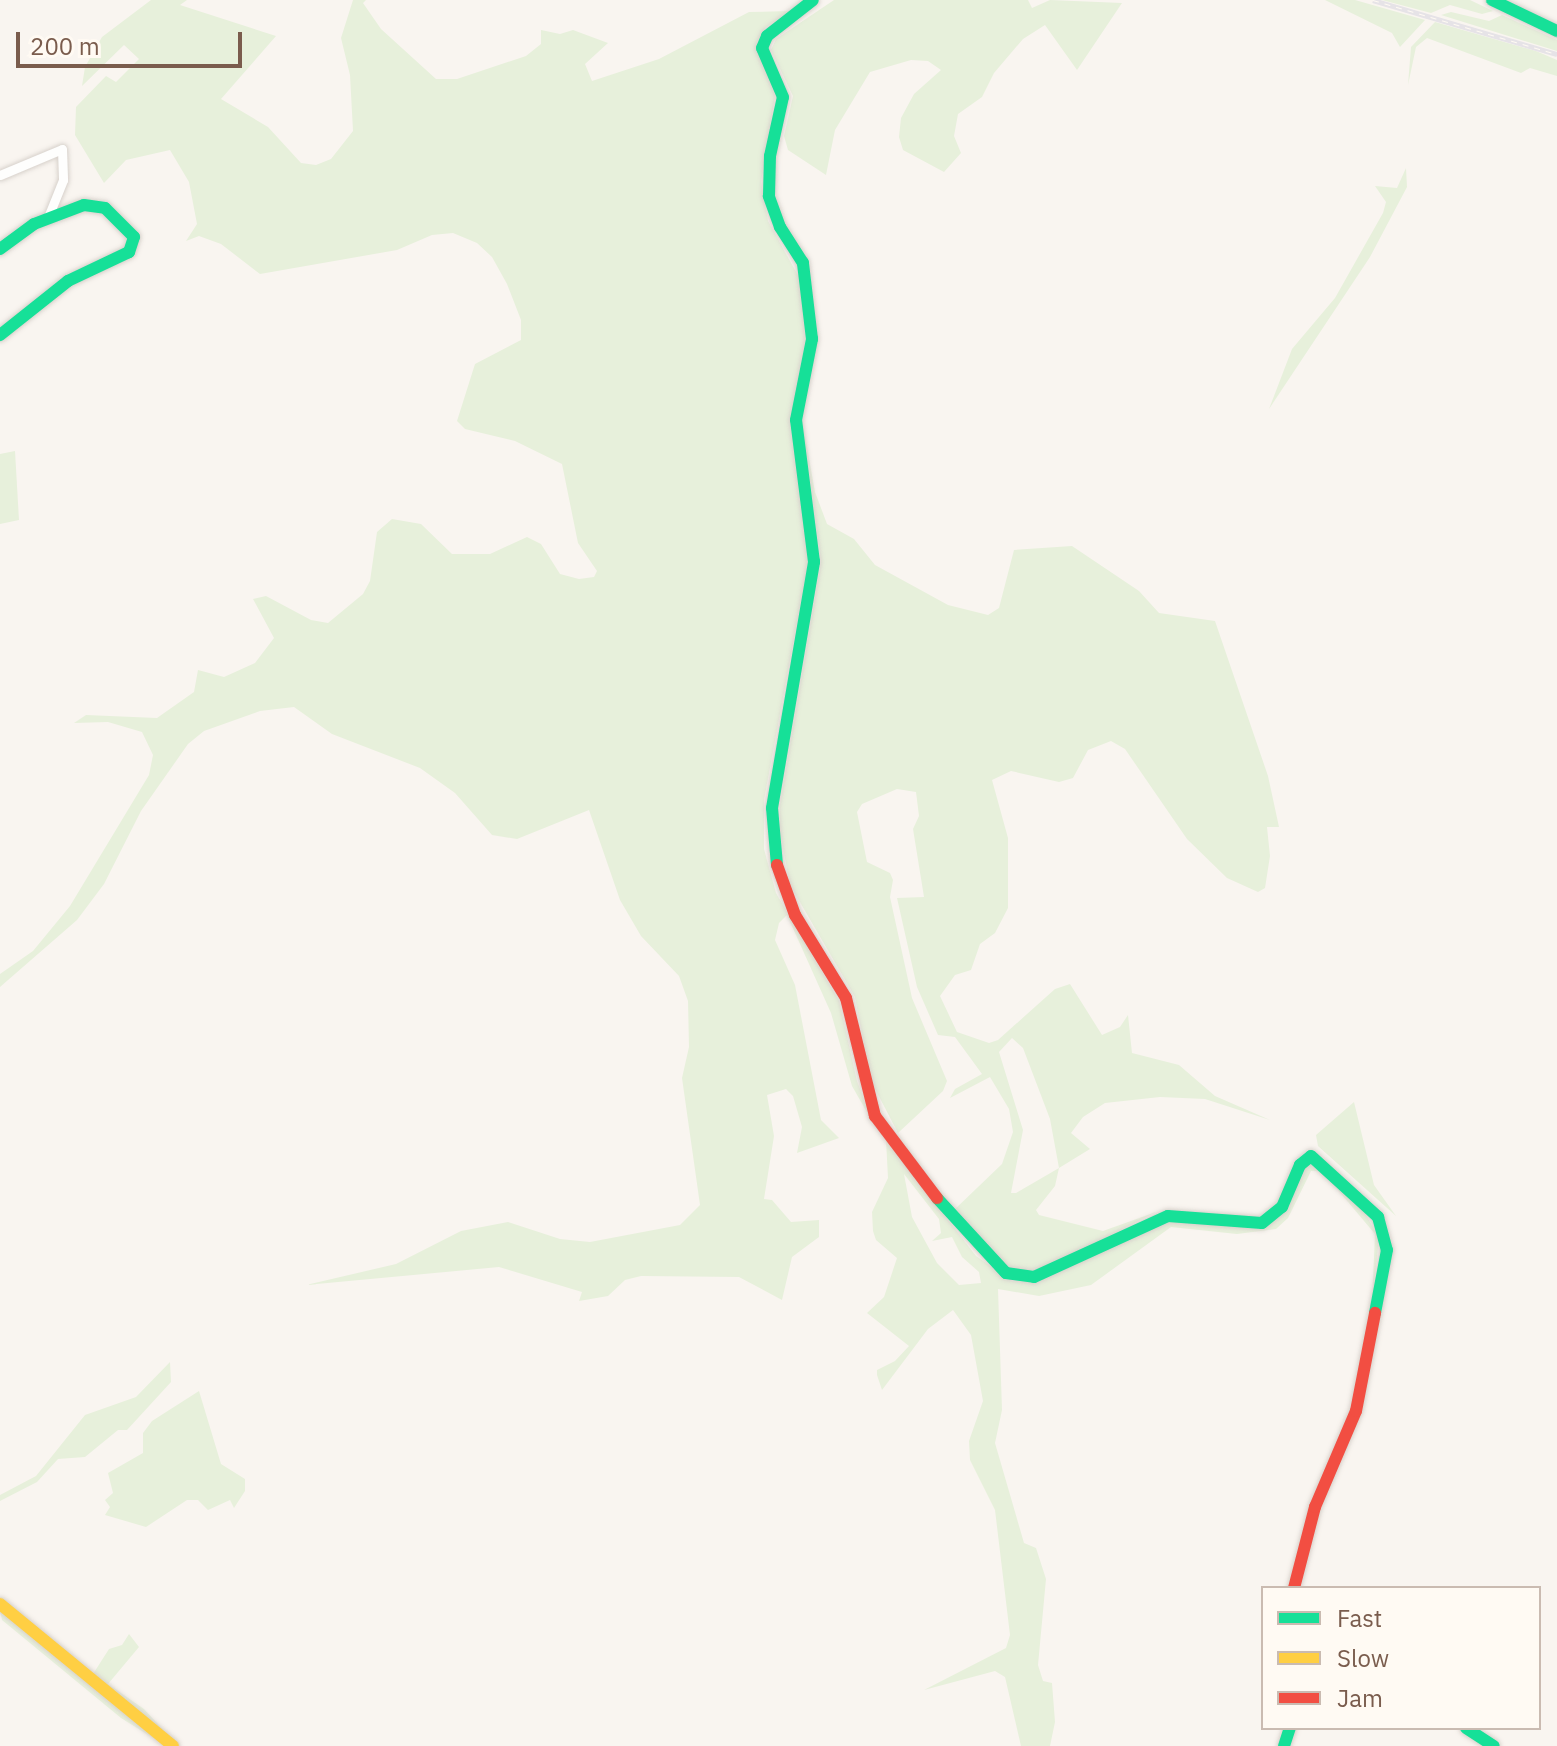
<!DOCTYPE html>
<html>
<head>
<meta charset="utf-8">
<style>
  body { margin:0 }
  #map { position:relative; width:1557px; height:1746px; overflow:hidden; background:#f9f5f0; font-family:"IBM Plex Sans",sans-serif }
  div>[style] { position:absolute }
  .green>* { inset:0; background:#e7f0db }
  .roads { filter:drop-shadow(0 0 2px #d7d1cb) drop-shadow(0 0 2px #d7d1cb) }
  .street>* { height:9px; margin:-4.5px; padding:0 4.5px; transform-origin:4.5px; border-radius:4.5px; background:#fefefd }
  .fast>* { height:12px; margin:-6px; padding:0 6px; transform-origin:6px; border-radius:6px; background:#16e098 }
  .slow>* { height:12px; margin:-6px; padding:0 6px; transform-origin:6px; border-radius:6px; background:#ffcf43 }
  .jam>* { height:12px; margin:-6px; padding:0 6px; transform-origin:6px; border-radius:6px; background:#f24e42 }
  .rail>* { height:5px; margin-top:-2.5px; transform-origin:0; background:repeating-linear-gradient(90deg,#fffaf3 0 6px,#e6e3e7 0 12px); box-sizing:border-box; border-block:2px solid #e6e3e7 }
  span { translate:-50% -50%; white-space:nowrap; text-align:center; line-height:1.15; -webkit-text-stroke:6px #fffaf3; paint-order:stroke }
  .legend { position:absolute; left:1261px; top:1586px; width:280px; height:144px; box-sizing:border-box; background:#fffaf3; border:2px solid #cabbb1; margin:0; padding:10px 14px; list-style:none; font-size:24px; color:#7a5c4d }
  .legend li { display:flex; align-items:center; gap:16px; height:40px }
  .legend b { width:40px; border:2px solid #cabbb1 }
  .scale { position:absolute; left:16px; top:32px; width:226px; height:36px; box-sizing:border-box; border:4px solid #7a5c4d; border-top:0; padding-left:10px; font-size:24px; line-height:28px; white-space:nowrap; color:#7a5c4d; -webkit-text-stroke:6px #fffaf3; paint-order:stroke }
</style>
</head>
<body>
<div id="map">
  <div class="green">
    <div style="clip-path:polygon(151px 0,187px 0,180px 5px,276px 36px,221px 99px,268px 127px,301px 163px,316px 165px,331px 159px,353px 131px,350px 75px,341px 38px,353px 0,366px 0,363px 3px,381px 29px,436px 79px,457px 79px,526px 56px,541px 44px,541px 30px,560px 34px,573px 30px,608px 43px,585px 64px,592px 81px,659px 59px,749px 12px,791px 11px,766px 27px,757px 42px,775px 96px,761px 182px,768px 221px,801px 281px,805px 341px,791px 431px,808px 563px,764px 800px,764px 849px,776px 893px,839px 1001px,857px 1081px,872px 1121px,852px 1086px,831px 1013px,787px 915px,779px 923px,775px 940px,795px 985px,821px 1120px,839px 1138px,797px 1153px,802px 1127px,793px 1096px,786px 1089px,767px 1095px,774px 1136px,764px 1199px,772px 1200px,791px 1222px,819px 1220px,819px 1237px,792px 1257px,782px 1300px,739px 1277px,641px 1276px,625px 1280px,608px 1296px,579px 1301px,582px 1292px,499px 1267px,306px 1285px,396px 1264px,461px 1231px,508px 1222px,560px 1239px,590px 1242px,680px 1225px,700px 1205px,682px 1078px,689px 1047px,688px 1001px,679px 976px,641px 936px,620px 900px,589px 810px,517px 839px,492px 835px,455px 793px,420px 768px,332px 734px,294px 707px,260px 711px,204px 731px,188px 744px,141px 811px,104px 884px,77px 920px,0 987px,0 974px,33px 951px,70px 906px,149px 775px,153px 755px,142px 732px,108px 722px,74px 723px,86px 715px,157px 718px,194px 692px,198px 670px,224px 677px,255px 663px,274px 638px,253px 599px,266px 596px,311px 620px,328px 623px,363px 594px,370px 581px,377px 532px,392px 519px,421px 524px,452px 554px,490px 554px,527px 537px,541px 544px,560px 574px,579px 579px,594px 577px,597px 571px,578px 543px,562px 464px,515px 441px,465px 429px,457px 421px,475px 364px,521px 340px,521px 320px,507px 284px,492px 257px,477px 243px,453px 233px,432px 235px,397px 250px,260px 274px,221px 244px,199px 236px,186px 241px,197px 224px,189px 182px,170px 150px,126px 160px,104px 183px,75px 135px,76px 107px,106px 76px,116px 82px,139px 59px,124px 45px,82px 86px,85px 67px,102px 37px)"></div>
    <div style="clip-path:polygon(834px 0,1028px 0,1032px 8px,1050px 0,1122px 3px,1077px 70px,1045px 25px,1023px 39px,994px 73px,982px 97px,958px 114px,954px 136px,961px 153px,944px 172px,903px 150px,899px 137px,901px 118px,914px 94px,941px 70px,928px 61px,911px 60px,870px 72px,835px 130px,826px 175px,788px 150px,784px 136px,793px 96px,771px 50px,776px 39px)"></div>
    <div style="clip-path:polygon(1325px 0,1355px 0,1425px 20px,1400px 47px,1392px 33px)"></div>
    <div style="clip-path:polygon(1382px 0,1470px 0,1493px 11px,1482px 14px,1450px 5px,1431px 13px)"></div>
    <div style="clip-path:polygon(1451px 12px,1489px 21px,1502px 15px,1557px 40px,1557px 51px,1441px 15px)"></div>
    <div style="clip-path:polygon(1435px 22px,1536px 51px,1557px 60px,1557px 76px,1530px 68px,1521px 73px,1427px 38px,1416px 47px,1408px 85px,1411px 47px)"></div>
    <div style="clip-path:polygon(1406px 168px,1407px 187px,1370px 257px,1269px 409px,1292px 349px,1335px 298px,1383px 213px,1386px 202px,1375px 186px,1397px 188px)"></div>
    <div style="clip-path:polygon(evenodd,802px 419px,815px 492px,827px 524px,854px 539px,875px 565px,948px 605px,988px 615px,999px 608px,1014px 550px,1072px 546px,1139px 591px,1159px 613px,1215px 621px,1268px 776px,1279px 827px,1267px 827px,1270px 856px,1265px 888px,1258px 892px,1227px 878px,1187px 839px,1125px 749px,1111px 741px,1088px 750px,1073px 778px,1059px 782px,1011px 771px,992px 780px,1008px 838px,1008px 908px,995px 933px,980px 944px,971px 970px,955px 975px,940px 996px,957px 1032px,989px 1043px,998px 1040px,1055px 989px,1070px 984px,1102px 1035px,1120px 1027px,1128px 1015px,1132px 1053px,1179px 1065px,1215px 1096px,1270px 1120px,1205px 1099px,1160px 1097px,1105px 1103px,1083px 1117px,1071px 1133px,1090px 1149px,1059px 1168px,1055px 1186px,1036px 1210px,1039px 1215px,1103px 1231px,1156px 1212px,1042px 1270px,1011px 1270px,991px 1255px,953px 1211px,1002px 1164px,1013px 1132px,1009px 1109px,990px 1077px,950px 1098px,955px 1089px,982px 1074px,955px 1037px,938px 1035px,917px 987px,897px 898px,924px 897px,913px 829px,919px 816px,916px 792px,897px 789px,862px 804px,857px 812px,867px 862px,890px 873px,893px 880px,890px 897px,912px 998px,947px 1081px,943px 1091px,898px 1133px,871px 1081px,855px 997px,790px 885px,780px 832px,780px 805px,821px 562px,802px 419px,1012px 1038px,1023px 1048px,1050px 1119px,1059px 1168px,1016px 1193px,1011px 1193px,1023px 1130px,999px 1052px,1012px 1038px)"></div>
    <div style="clip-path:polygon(15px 451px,19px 520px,0 524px,0 454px)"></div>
    <div style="clip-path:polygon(1354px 1102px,1374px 1185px,1396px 1216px,1318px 1146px,1316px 1135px)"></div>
    <div style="clip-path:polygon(evenodd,886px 1140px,976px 1256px,1012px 1281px,1036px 1283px,1166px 1222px,1262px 1228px,1287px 1210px,1307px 1165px,1313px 1162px,1362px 1208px,1379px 1238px,1372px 1304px,1375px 1234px,1332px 1183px,1318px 1171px,1311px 1171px,1288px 1218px,1276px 1229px,1237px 1234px,1171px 1227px,1091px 1285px,1039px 1296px,998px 1289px,1002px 1410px,995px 1443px,1024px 1543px,1036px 1548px,1046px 1579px,1038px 1665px,1043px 1681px,1052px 1683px,1055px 1722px,1050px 1746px,1021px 1746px,1005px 1677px,995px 1671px,924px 1690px,1006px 1648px,1010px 1635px,995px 1510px,970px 1460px,969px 1441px,983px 1401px,971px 1335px,953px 1310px,928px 1329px,882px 1390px,877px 1375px,877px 1370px,895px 1361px,909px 1346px,867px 1313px,884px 1297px,897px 1258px,876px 1240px,873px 1231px,872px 1212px,888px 1178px,886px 1140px,904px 1174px,939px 1219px,941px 1233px,932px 1241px,952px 1237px,962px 1257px,979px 1272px,981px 1283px,959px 1285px,937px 1263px,912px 1217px,904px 1174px)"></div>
    <div style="clip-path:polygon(170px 1362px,171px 1382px,127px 1430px,118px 1430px,85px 1457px,58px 1459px,37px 1482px,0 1501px,0 1495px,36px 1476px,85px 1415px,136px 1397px)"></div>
    <div style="clip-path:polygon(199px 1391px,221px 1464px,245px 1479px,245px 1491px,234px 1508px,230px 1500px,208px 1510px,198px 1500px,187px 1500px,146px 1527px,105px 1515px,110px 1507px,105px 1500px,113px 1493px,108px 1473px,143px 1453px,143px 1433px,152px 1421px)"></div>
    <div style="clip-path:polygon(0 1610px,116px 1707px,166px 1746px,121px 1718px,2px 1620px)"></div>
    <div style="clip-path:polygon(129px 1634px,139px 1647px,108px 1684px,144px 1709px,168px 1735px,93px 1674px,109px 1649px,122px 1645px)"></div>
  </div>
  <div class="roads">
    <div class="street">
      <div style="left:0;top:175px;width:67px;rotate:-22.8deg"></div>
      <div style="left:62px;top:149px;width:31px;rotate:88deg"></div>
      <div style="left:63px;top:180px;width:40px;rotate:112deg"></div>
    </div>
    <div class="fast">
      <div style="left:1492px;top:0;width:72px;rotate:25.5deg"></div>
      <div style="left:0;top:249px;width:42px;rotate:-36.3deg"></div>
      <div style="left:34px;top:224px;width:53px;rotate:-20.8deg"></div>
      <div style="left:84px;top:205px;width:21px;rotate:8deg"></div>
      <div style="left:105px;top:208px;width:41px;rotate:45deg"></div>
      <div style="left:134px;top:237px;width:16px;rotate:108deg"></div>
      <div style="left:129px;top:252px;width:68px;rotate:154.6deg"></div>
      <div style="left:68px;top:281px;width:87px;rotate:141.5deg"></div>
      <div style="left:777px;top:865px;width:57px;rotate:-95deg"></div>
      <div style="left:772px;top:808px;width:250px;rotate:-80.3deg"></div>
      <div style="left:814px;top:562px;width:143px;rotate:-97.2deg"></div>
      <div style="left:796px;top:420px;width:83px;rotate:-78.8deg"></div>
      <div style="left:812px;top:339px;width:77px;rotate:-96.8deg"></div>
      <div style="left:803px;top:263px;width:43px;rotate:-122.6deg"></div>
      <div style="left:780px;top:227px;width:33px;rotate:-110deg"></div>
      <div style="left:769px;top:196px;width:40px;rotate:-88.6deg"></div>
      <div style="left:770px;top:156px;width:60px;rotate:-77.6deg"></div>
      <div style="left:783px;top:97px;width:53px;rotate:-113.2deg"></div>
      <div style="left:762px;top:48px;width:13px;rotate:-67deg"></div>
      <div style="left:767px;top:36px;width:58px;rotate:-38deg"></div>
      <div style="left:937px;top:1198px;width:102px;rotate:47.4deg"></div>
      <div style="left:1006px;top:1273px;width:28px;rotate:8deg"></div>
      <div style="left:1034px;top:1277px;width:147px;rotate:-24.5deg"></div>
      <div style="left:1168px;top:1216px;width:94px;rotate:4.3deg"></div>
      <div style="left:1262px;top:1223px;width:26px;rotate:-39deg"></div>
      <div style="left:1282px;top:1207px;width:46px;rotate:-66.8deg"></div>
      <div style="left:1300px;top:1165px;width:14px;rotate:-39deg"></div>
      <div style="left:1311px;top:1156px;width:91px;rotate:42.3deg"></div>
      <div style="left:1378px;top:1217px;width:34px;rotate:75deg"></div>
      <div style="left:1387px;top:1250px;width:64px;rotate:100.8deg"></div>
      <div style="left:1466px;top:1728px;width:33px;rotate:33deg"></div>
      <div style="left:1284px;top:1746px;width:19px;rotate:-72deg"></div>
    </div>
    <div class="slow">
      <div style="left:0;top:1604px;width:224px;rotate:39.4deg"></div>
    </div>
    <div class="jam">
      <div style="left:777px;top:865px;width:53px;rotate:70.2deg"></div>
      <div style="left:795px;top:915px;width:97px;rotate:58.4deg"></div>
      <div style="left:846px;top:998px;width:122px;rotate:76.2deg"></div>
      <div style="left:875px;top:1116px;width:103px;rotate:52.9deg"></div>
      <div style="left:1294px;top:1588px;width:84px;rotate:-75.5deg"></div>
      <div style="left:1315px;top:1507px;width:104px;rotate:-66.9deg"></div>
      <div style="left:1356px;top:1411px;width:100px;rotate:-79deg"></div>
    </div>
  </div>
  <div class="rail">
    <div style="left:1373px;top:0;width:192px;rotate:16.4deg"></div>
  </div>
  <ul class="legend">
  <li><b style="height:10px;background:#16e098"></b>Fast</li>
  <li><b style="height:10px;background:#ffcf43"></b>Slow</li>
  <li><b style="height:10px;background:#f24e42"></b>Jam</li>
  </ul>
  <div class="scale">200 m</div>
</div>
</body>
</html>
